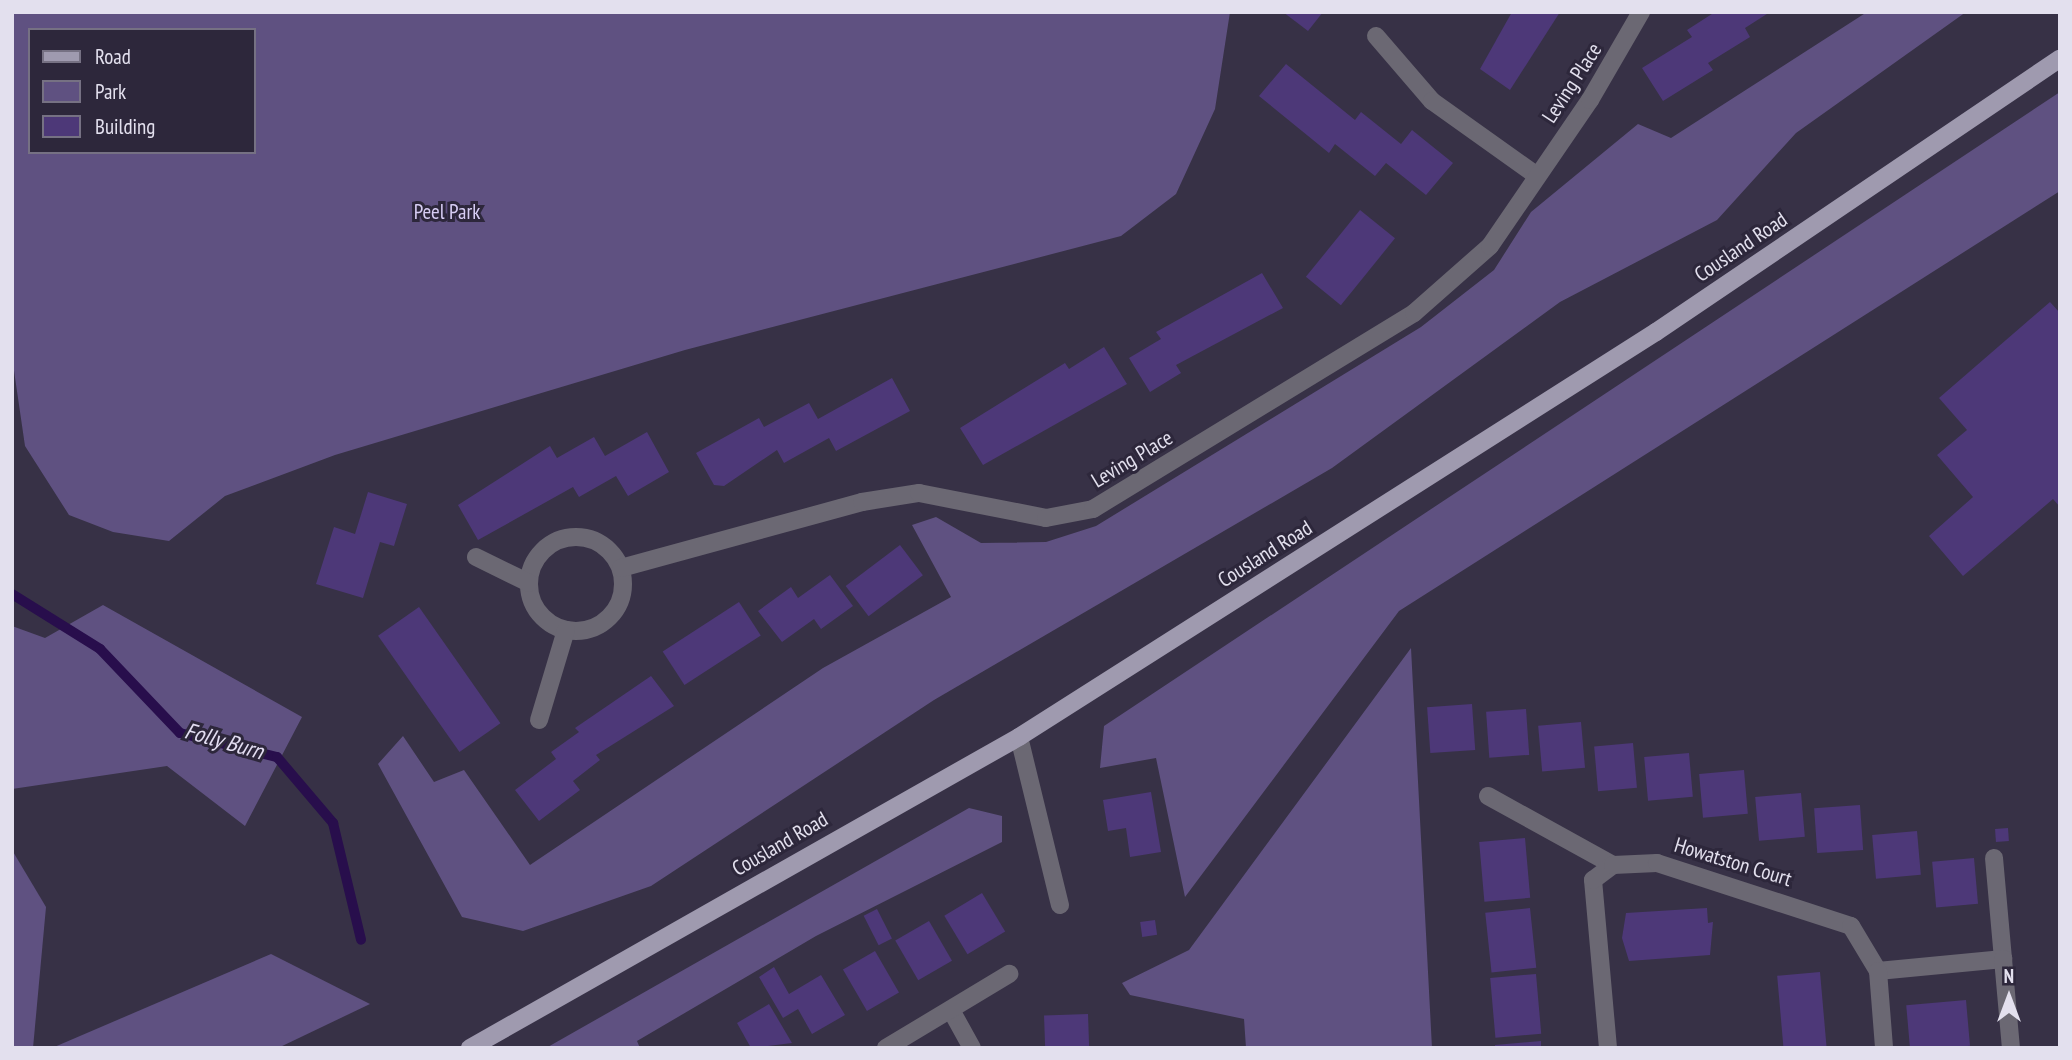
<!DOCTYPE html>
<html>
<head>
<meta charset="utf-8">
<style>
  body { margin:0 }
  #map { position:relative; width:2072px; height:1060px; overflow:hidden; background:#373146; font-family:"PT Sans Narrow",sans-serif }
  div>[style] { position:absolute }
  .green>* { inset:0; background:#5f5181 }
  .stream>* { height:10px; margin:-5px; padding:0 5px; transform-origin:5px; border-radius:5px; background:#280e4c }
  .building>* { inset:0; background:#4d3878; transform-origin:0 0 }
  .minor>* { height:18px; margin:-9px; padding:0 9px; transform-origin:9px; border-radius:9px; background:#6b6873 }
  .minor>.ring { margin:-9px; padding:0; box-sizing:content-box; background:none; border:18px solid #6b6873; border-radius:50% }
  .major>* { height:18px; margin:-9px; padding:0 9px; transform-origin:9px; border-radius:9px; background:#9f9aaf }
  span { translate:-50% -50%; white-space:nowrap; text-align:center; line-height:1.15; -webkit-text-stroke:6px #2d273b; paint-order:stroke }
  .street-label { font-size:21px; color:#e3e0ee }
  .park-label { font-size:21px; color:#d7cdf4 }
  .water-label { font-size:23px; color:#e3def2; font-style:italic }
  .frame { position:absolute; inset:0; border:14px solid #e3e0ee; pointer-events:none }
  .legend { position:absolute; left:28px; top:28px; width:228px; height:126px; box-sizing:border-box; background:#2d273b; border:2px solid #767183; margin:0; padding:9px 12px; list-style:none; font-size:21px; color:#e3e0ee }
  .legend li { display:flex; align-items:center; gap:14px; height:35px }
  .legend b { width:35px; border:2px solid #767183 }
  .north { position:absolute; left:1974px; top:962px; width:70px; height:70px; -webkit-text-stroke:5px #2d273b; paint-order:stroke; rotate:0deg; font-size:19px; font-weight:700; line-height:28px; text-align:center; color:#e3e0ee }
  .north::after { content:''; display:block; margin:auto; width:24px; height:32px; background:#e3e0ee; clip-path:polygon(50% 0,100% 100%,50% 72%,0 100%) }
</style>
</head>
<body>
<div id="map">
  <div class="green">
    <div style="clip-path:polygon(evenodd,12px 12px,1230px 12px,1215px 109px,1176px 194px,1121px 236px,685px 350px,335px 455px,225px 496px,169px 541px,113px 532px,69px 515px,25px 446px,12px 357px,12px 12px,30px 30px,254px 30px,254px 152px,30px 152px,30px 30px)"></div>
    <div style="clip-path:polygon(1867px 12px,1966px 12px,1796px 133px,1717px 220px,1560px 302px,1332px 468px,934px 700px,651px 886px,523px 931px,462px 917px,378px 764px,403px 736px,434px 782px,464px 770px,530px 865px,823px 668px,951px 597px,912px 525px,936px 517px,981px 543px,1046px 542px,1096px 526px,1421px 327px,1494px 270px,1531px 212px,1638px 124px,1671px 138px)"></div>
    <div style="clip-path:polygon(2060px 92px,2060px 191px,1399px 611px,1185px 897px,1156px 758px,1100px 768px,1104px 726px)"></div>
    <div style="clip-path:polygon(103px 605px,302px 717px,245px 826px,167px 766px,12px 789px,12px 626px,45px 638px)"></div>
    <div style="clip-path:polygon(1411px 648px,1432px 1048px,1246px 1048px,1244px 1019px,1130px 995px,1122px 983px,1189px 950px)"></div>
    <div style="clip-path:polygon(969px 808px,1002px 816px,1002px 842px,816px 936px,637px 1041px,640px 1048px,546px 1048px)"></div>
    <div style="clip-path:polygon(12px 850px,46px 907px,33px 1048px,12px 1048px)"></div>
    <div style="clip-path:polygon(271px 954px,370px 1004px,278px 1048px,52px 1048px)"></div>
  </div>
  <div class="stream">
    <div style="left:12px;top:594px;width:104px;rotate:32deg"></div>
    <div style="left:100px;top:649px;width:116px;rotate:46.4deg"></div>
    <div style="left:180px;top:733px;width:100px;rotate:13.9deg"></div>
    <div style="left:277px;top:757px;width:87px;rotate:49.7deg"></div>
    <div style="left:333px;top:823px;width:120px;rotate:76.5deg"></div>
  </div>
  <div class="building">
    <div style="clip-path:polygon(1283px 12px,1323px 12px,1308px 31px)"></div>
    <div style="clip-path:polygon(1512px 12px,1560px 12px,1510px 90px,1480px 69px)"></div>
    <div style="clip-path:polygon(1715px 12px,1770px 12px,1745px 28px,1750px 37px,1708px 63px,1713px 70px,1663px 101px,1642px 68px,1692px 37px,1687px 30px)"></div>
    <div style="clip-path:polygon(1286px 64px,1355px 120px,1361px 112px,1401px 144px,1412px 130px,1453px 163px,1426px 195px,1386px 163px,1375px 176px,1335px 144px,1329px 153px,1259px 96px)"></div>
    <div style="left:1360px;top:210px;width:45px;height:86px;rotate:39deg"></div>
    <div style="clip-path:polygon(1262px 273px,1283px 308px,1176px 365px,1181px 373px,1150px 392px,1129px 358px,1161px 339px,1156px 332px)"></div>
    <div style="clip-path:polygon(2050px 302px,2060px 313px,2060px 507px,2053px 499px,1963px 576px,1929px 536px,1973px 497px,1937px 455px,1967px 430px,1939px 398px)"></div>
    <div style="clip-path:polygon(1104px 347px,1127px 384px,983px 465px,960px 428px,1065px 363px,1069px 369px)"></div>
    <div style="clip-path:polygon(892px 378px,910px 411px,836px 451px,829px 438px,784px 463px,777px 450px,724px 486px,714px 485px,696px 453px,759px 418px,764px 427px,809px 403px,818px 419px)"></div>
    <div style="clip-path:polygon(647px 432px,669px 472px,628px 496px,616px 476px,579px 497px,573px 487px,478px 540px,458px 505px,550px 446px,557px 458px,594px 437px,605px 456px)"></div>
    <div style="clip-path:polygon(368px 492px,407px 504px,394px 546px,380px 542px,363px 598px,316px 584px,334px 527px,355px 534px)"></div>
    <div style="left:900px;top:545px;width:38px;height:68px;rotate:53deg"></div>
    <div style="clip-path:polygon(830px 575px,853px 606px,821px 629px,814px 619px,782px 642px,758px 611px,791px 587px,798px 598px)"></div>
    <div style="left:739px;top:602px;width:40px;height:91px;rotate:57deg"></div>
    <div style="left:419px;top:607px;width:142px;height:50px;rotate:55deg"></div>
    <div style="clip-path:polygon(651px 676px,674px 706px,596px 755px,600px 760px,573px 781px,580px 790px,539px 821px,515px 790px,556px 759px,551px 752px,579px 732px,575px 728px)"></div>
    <div style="left:1472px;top:704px;width:46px;height:45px;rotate:86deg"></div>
    <div style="left:1526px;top:709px;width:46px;height:40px;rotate:86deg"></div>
    <div style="left:1581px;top:722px;width:46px;height:43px;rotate:85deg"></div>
    <div style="left:1633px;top:743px;width:45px;height:39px;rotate:85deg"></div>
    <div style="left:1689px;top:753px;width:44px;height:45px;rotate:85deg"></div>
    <div style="left:1744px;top:770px;width:44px;height:45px;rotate:85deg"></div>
    <div style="clip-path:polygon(1151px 792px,1161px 852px,1130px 857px,1126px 828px,1108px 831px,1103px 800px)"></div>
    <div style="left:1801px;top:793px;width:44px;height:46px;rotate:85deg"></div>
    <div style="left:1860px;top:805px;width:45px;height:46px;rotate:86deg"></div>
    <div style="left:2008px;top:828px;width:13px;height:13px;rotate:86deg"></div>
    <div style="left:1917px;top:831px;width:44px;height:45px;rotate:85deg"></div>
    <div style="left:1525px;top:838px;width:60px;height:46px;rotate:85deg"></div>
    <div style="left:1974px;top:858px;width:46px;height:42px;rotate:85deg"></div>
    <div style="left:982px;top:893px;width:45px;height:44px;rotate:59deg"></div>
    <div style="left:1530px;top:908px;width:60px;height:45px;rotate:84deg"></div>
    <div style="clip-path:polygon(1707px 908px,1708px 923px,1713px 922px,1710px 955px,1629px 961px,1622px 938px,1626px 913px)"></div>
    <div style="left:877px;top:909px;width:33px;height:15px;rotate:63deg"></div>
    <div style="left:1155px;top:920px;width:15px;height:15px;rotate:82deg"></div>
    <div style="left:929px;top:921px;width:46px;height:39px;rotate:60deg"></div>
    <div style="left:875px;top:951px;width:48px;height:37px;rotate:60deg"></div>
    <div style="clip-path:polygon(774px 967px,789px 994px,821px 975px,845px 1015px,812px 1034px,798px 1009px,783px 1018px,759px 977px)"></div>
    <div style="left:1820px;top:972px;width:76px;height:43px;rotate:85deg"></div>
    <div style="left:1536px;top:974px;width:60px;height:46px;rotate:85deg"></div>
    <div style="left:1966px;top:1000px;width:46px;height:60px;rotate:85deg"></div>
    <div style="clip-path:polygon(769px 1004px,792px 1043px,751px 1048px,737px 1023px)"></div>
    <div style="left:1088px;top:1014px;width:34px;height:44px;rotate:88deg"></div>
    <div style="clip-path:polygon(1541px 1041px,1541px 1048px,1495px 1048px,1495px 1045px)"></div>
  </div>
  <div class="minor">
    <div style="left:1376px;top:36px;width:86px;rotate:49.3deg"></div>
    <div style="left:1432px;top:101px;width:129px;rotate:35.5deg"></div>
    <div class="ring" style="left:529px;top:537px;width:76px;height:76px"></div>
    <div style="left:476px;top:557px;width:59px;rotate:26.1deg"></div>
    <div style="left:621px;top:568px;width:250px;rotate:-15.3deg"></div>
    <div style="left:862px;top:502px;width:58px;rotate:-9deg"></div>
    <div style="left:919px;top:493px;width:129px;rotate:11.1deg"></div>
    <div style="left:1046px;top:518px;width:48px;rotate:-10.8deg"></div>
    <div style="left:1093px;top:509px;width:376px;rotate:-31.4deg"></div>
    <div style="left:1414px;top:313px;width:101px;rotate:-41.4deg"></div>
    <div style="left:1490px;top:246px;width:177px;rotate:-55.6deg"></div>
    <div style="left:1590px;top:100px;width:102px;rotate:-59.9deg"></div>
    <div style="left:539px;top:720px;width:94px;rotate:-73.3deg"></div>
    <div style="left:1019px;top:737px;width:173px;rotate:76.3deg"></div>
    <div style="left:1488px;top:796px;width:143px;rotate:28.9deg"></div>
    <div style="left:1994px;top:858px;width:101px;rotate:84.9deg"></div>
    <div style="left:1878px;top:971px;width:126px;rotate:-5.5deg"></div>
    <div style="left:2003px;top:959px;width:89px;rotate:84.9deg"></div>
    <div style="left:951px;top:1010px;width:43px;rotate:61.1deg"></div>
    <div style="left:886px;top:1048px;width:144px;rotate:-31deg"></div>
    <div style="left:1608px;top:1048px;width:169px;rotate:-95.1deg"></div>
    <div style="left:1593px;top:880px;width:25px;rotate:-37deg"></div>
    <div style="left:1613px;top:865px;width:44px;rotate:-2.6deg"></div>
    <div style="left:1657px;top:863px;width:204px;rotate:18deg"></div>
    <div style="left:1851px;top:926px;width:52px;rotate:59deg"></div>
    <div style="left:1878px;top:971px;width:77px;rotate:85.5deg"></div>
  </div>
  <div class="major">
    <div style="left:470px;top:1048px;width:631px;rotate:-29.53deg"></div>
    <div style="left:1019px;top:737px;width:755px;rotate:-32.45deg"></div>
    <div style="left:1656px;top:332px;width:488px;rotate:-34.1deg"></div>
  </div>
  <div class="street-label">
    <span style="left:1572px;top:83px;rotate:-57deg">Leving Place</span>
    <span style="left:1741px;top:247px;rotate:-34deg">Cousland Road</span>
    <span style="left:1132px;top:459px;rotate:-31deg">Leving Place</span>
    <span style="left:1265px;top:554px;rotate:-32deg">Cousland Road</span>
    <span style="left:780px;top:844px;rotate:-30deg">Cousland Road</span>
    <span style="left:1733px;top:862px;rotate:17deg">Howatston Court</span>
  </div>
  <div class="park-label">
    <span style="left:447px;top:212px">Peel Park</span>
  </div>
  <div class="water-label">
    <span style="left:224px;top:741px;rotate:16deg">Folly Burn</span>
  </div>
  <div class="frame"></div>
  <ul class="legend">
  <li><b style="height:9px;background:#9f9aaf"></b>Road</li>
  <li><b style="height:19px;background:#5f5181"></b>Park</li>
  <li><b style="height:19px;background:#4d3878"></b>Building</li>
  </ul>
  <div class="north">N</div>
</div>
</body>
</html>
